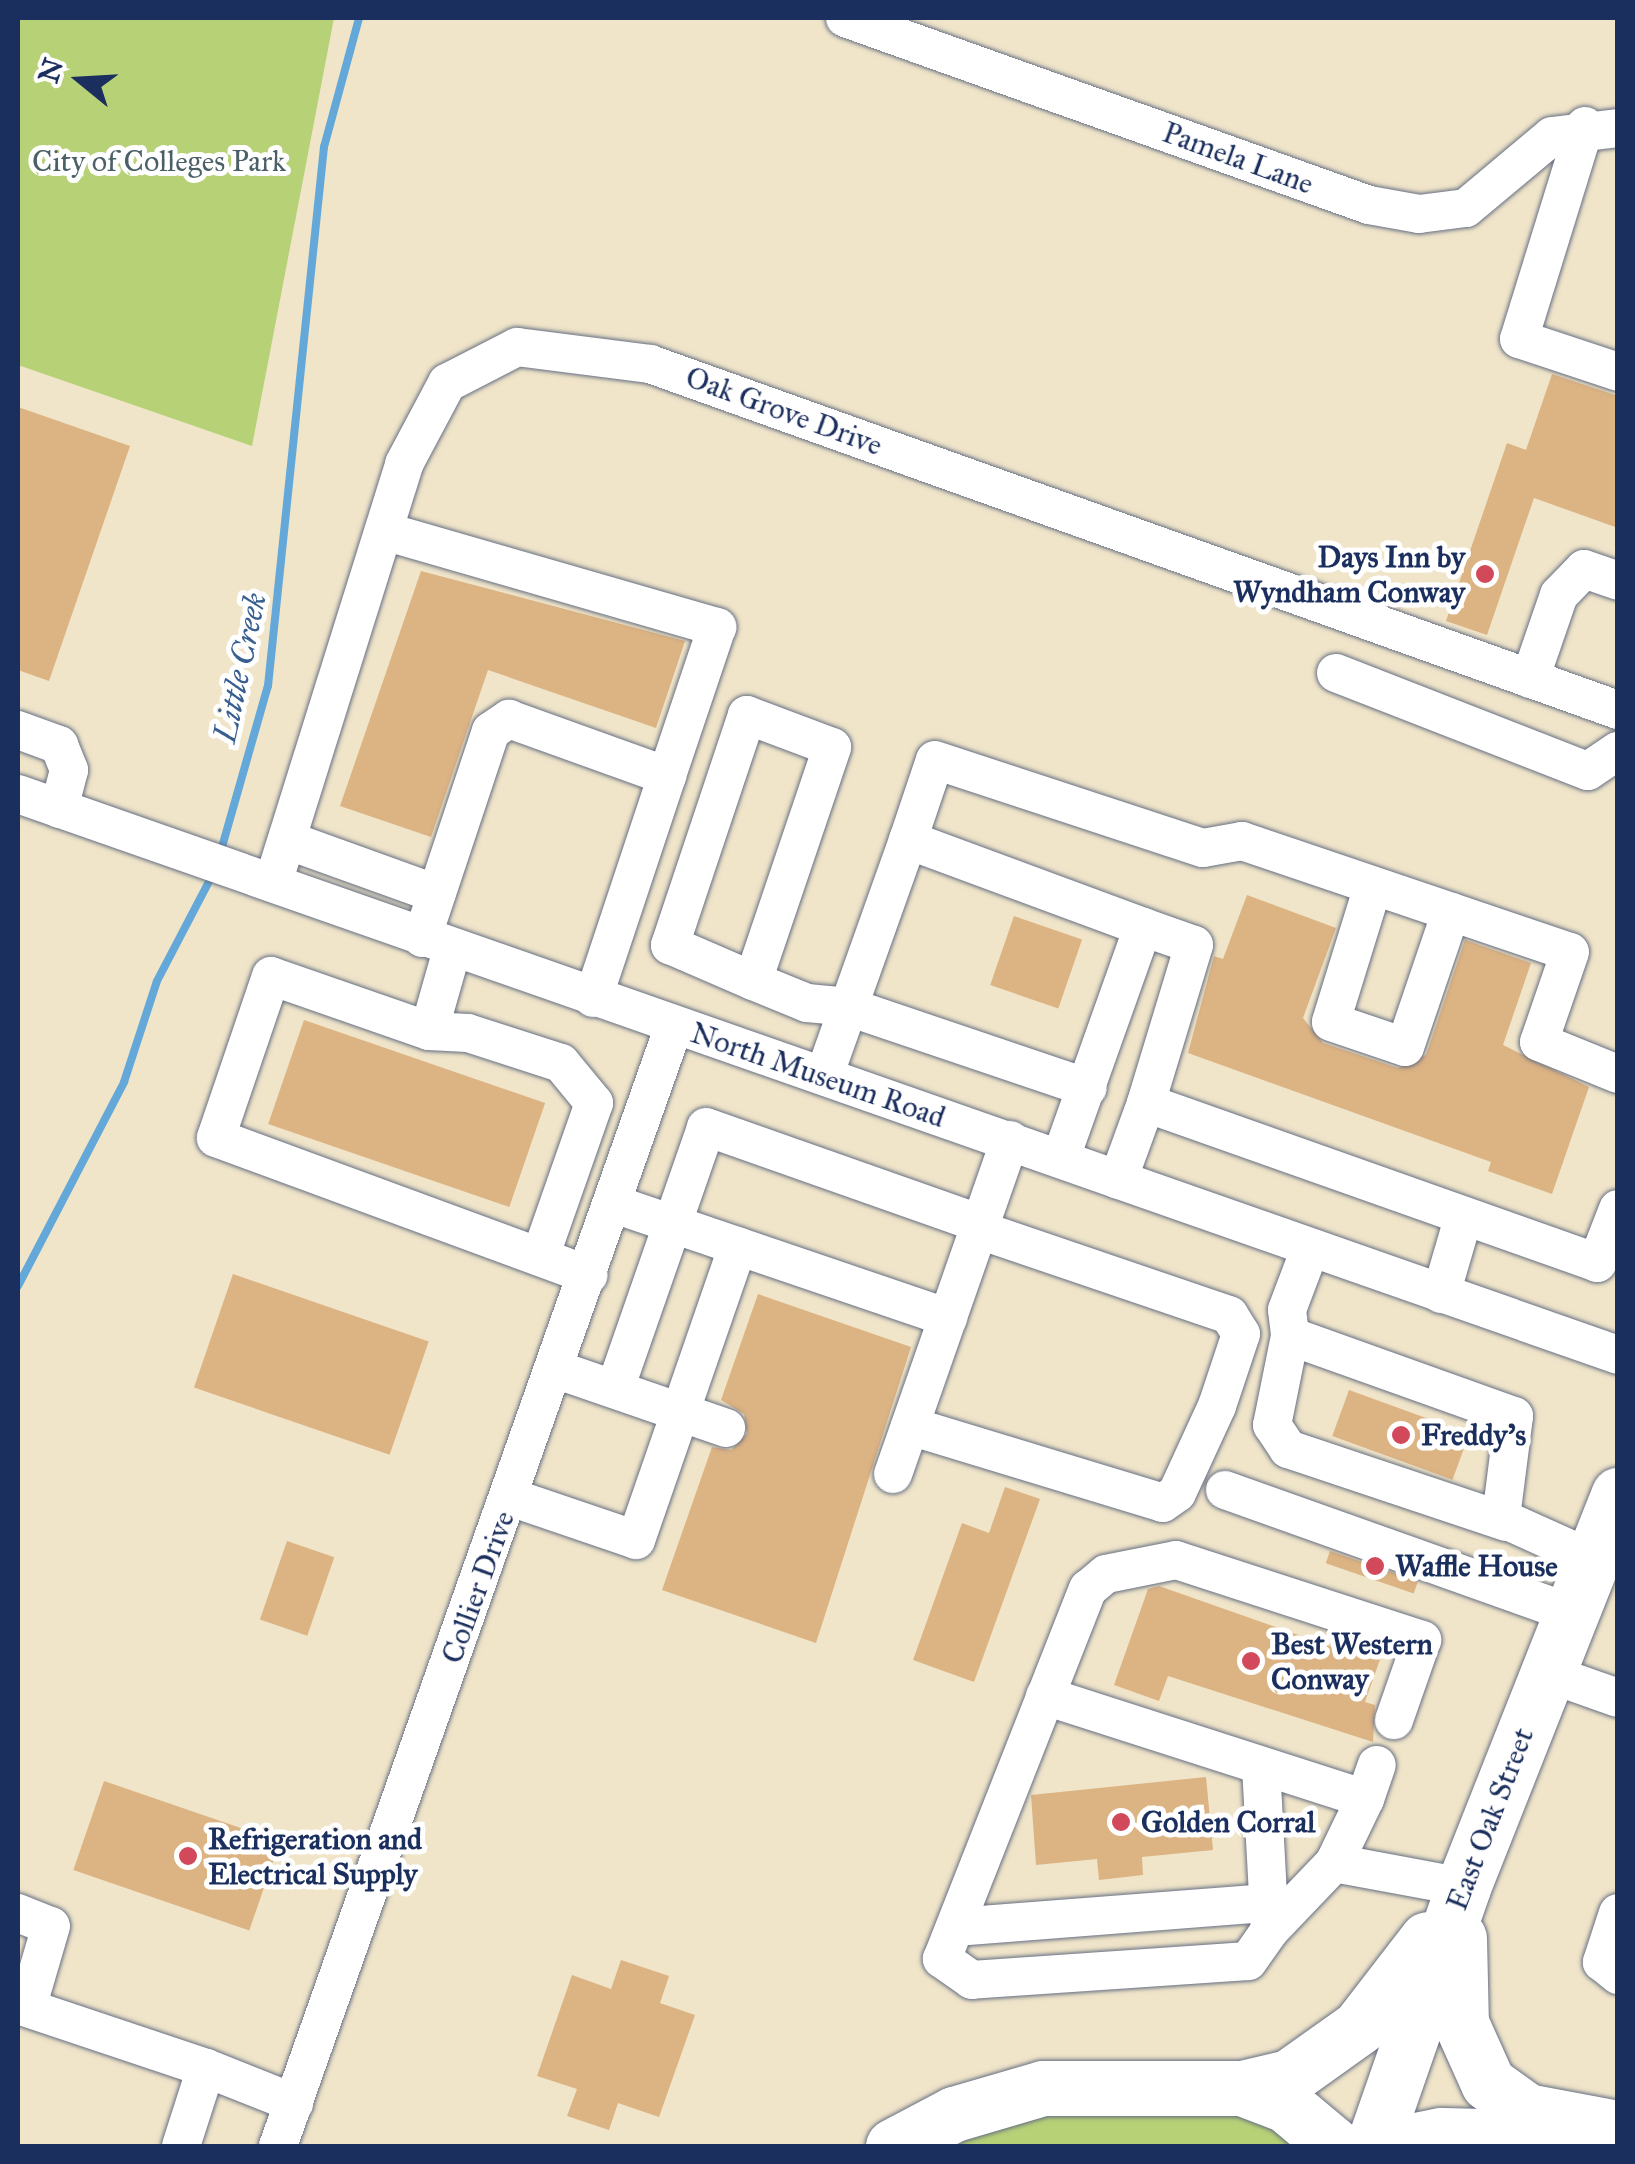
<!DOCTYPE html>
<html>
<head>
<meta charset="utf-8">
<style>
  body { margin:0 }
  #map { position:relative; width:1635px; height:2164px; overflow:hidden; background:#f0e5c9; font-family:"IM FELL Great Primer",serif }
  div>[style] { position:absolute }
  .green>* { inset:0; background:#b7d177 }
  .stream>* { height:8px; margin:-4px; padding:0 4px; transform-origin:4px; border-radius:4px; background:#64a8d9 }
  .building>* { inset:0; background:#dcb383; transform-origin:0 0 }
  .roads { filter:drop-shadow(0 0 2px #666f83) drop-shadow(0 0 2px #666f83) }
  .minor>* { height:38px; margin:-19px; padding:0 19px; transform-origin:19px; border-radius:19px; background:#fff }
  .highway>* { height:55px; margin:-27.5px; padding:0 27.5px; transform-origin:27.5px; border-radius:27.5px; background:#fff }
  .dots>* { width:28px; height:28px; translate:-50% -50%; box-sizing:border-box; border:5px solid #fff; border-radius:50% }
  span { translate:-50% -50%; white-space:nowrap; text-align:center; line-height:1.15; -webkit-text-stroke:10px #fff; paint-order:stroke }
  .street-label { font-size:30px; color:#1b2f5e }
  .park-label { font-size:30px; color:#4a6066 }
  .poi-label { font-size:30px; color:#1b2f5e; font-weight:700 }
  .right { translate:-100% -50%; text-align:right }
  .left { translate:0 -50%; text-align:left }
  .water-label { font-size:32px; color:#385f8f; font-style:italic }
  .frame { position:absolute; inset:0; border:20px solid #1b2f5e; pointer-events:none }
  .north { position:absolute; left:30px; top:30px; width:100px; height:100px; -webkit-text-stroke:8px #fff; paint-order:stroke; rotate:288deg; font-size:28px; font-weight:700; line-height:40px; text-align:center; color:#1b2f5e }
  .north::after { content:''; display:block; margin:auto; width:35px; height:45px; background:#1b2f5e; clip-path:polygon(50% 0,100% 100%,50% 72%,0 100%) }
</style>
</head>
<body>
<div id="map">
  <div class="green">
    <div style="clip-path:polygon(18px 18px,334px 18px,252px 446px,18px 365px)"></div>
    <div style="clip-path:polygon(1114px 2099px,1268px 2118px,1298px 2146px,933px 2146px,1027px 2111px)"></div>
  </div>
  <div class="stream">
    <div style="left:220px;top:854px;width:175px;rotate:-74.1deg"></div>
    <div style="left:268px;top:686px;width:542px;rotate:-84.07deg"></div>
    <div style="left:324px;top:147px;width:134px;rotate:-74.8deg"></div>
    <div style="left:18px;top:1286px;width:230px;rotate:-62.5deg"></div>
    <div style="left:124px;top:1082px;width:106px;rotate:-71.9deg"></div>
    <div style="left:157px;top:981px;width:123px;rotate:-62.4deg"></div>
  </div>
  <div class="building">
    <div style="clip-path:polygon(1552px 374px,1618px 396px,1618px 528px,1534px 498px,1487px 635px,1446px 621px,1507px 443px,1526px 450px)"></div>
    <div style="clip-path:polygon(18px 407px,130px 446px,49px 681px,18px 670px)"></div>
    <div style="clip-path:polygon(421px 571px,685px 641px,656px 728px,488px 670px,431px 837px,340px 806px)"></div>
    <div style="clip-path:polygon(1247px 895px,1336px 928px,1303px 1018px,1323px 1043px,1398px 1068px,1426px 1055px,1465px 940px,1531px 963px,1503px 1045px,1589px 1087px,1552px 1194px,1488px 1171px,1491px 1162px,1188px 1053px,1214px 956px,1223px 959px)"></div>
    <div style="left:1014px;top:916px;width:72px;height:73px;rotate:19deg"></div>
    <div style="left:304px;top:1020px;width:255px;height:110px;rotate:19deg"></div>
    <div style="left:233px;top:1274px;width:207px;height:120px;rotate:19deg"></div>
    <div style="clip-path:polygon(758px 1294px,911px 1347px,816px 1643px,662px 1590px,712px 1447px,731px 1450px,747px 1434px,744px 1414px,721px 1400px)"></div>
    <div style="left:1349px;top:1390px;width:128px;height:49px;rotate:20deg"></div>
    <div style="clip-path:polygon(1005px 1487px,1040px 1499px,974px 1682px,913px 1660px,962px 1523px,989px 1533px)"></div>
    <div style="left:287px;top:1541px;width:50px;height:83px;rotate:19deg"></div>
    <div style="left:1330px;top:1551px;width:93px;height:13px;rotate:19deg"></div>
    <div style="clip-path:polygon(1159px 1586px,1330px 1646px,1334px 1635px,1383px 1651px,1365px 1702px,1375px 1705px,1373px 1742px,1168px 1676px,1159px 1701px,1114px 1685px,1148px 1589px)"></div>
    <div style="clip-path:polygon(1206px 1777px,1213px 1850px,1142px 1857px,1143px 1875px,1099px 1880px,1097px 1859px,1036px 1865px,1031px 1795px)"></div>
    <div style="left:104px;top:1781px;width:186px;height:94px;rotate:19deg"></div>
    <div style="clip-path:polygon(621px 1960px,669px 1976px,660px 2003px,695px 2015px,659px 2117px,618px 2103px,609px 2130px,567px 2116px,577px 2089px,537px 2076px,572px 1975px,611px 1989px)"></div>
  </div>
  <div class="roads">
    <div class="minor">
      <div style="left:845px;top:18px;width:556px;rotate:19.64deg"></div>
      <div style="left:1369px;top:205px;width:51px;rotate:10.2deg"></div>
      <div style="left:1419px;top:214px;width:47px;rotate:-7.3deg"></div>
      <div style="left:1466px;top:208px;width:112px;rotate:-39.9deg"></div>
      <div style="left:1552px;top:136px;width:66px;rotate:-6.9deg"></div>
      <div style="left:1585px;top:126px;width:223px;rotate:107.2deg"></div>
      <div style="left:1519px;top:339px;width:104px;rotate:18.4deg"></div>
      <div style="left:384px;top:531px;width:347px;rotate:16.1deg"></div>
      <div style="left:717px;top:627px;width:157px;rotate:108.6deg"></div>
      <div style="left:1336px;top:673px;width:270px;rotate:21.3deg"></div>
      <div style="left:1588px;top:771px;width:36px;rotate:-34deg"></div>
      <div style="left:1530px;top:679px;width:89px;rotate:-71deg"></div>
      <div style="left:1559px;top:595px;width:36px;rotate:-46deg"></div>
      <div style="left:1584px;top:569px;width:36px;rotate:19deg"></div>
      <div style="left:18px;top:730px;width:44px;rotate:20.1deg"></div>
      <div style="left:59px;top:745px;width:27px;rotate:68deg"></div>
      <div style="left:69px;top:770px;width:40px;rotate:104.4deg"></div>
      <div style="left:18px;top:794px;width:1696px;rotate:19.32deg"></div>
      <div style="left:287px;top:840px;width:159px;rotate:19.8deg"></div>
      <div style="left:908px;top:840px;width:84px;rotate:-71.4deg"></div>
      <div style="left:935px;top:760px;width:282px;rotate:18.2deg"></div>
      <div style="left:1203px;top:848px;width:40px;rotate:-10deg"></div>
      <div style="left:1242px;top:841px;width:346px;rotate:18.7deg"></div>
      <div style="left:1570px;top:952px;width:95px;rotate:109deg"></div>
      <div style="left:1539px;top:1042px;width:85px;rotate:22.1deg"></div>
      <div style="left:273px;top:883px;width:439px;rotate:-72.6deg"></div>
      <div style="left:404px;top:464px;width:92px;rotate:-62deg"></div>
      <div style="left:447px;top:383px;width:79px;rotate:-27.2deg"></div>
      <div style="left:517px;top:347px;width:134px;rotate:7.3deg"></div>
      <div style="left:650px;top:364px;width:1028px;rotate:19.67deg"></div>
      <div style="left:1373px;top:886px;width:142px;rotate:107.2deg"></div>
      <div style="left:1331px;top:1022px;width:78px;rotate:18.7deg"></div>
      <div style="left:1405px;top:1047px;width:143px;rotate:-71.2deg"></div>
      <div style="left:1143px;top:927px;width:54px;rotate:19.4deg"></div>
      <div style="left:1194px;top:945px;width:165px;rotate:106.9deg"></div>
      <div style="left:1146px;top:1103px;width:479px;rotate:19.5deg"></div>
      <div style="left:1597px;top:1263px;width:58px;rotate:-68.7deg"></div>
      <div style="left:422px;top:938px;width:218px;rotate:-71.6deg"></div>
      <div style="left:491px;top:731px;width:22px;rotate:-34deg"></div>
      <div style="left:509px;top:719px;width:168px;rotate:19.8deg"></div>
      <div style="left:667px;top:776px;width:234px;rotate:108.4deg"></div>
      <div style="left:452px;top:950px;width:84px;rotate:105.9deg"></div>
      <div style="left:429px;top:1031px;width:167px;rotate:-160.8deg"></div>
      <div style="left:271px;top:976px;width:171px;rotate:108.8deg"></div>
      <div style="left:216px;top:1138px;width:397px;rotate:20.2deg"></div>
      <div style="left:753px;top:981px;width:247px;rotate:-71.3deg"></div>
      <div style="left:832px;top:747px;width:91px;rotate:-159.4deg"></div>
      <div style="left:747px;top:715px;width:243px;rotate:108.5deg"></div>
      <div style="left:670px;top:945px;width:90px;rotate:23.4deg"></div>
      <div style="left:753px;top:981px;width:58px;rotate:22.2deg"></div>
      <div style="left:807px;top:1003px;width:42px;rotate:5.4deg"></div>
      <div style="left:849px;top:1007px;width:252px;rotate:18.7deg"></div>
      <div style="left:429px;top:1031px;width:39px;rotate:3deg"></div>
      <div style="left:468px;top:1033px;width:98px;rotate:17.9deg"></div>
      <div style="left:561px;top:1063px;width:52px;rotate:50.5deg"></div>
      <div style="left:594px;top:1103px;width:163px;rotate:109.3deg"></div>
      <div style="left:824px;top:1076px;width:251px;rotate:-70.4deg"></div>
      <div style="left:908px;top:840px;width:251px;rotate:20.3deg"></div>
      <div style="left:1143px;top:927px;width:244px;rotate:109.6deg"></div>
      <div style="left:1118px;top:1180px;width:82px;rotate:-70deg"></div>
      <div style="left:614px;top:1204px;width:353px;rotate:18.8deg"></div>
      <div style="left:1310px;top:1249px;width:65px;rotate:110.7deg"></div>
      <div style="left:1287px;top:1310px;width:26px;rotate:83deg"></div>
      <div style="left:1290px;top:1336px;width:238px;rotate:19.7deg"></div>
      <div style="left:1514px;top:1416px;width:103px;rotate:97.3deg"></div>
      <div style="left:1501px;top:1518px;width:100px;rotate:24.3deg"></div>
      <div style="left:1441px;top:1294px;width:78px;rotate:-73.7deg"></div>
      <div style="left:1290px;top:1336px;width:91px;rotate:101.4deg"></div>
      <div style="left:1272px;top:1425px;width:29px;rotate:56deg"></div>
      <div style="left:1288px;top:1449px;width:230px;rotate:18.5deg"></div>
      <div style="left:555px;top:1369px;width:181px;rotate:19deg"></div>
      <div style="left:615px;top:1389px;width:277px;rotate:-70.8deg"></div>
      <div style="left:706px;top:1127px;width:292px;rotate:19.4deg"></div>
      <div style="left:910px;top:1426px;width:264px;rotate:16.9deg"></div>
      <div style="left:1163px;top:1503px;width:17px;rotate:-36deg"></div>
      <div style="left:1177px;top:1493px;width:96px;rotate:-65.3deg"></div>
      <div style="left:1217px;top:1406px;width:76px;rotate:-71.6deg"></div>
      <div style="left:1241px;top:1334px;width:22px;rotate:-122deg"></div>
      <div style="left:1229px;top:1315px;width:264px;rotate:-161.2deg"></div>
      <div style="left:893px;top:1474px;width:354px;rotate:-70.7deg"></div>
      <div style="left:1225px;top:1490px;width:367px;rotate:19.6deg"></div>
      <div style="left:510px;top:1497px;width:133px;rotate:18.8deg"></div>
      <div style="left:636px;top:1540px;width:311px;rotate:-70.9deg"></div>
      <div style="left:1547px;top:1673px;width:75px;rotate:19.4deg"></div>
      <div style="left:1045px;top:1696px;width:336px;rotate:17.8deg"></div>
      <div style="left:1365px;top:1799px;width:71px;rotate:115.8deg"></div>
      <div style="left:1334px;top:1863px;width:131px;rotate:10.5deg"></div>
      <div style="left:1261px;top:1766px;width:164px;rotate:86.9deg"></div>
      <div style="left:1270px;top:1930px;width:93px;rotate:-46.3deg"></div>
      <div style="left:1365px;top:1799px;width:36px;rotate:-71deg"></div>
      <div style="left:18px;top:1913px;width:35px;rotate:22deg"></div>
      <div style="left:51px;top:1926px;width:85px;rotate:106.3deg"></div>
      <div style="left:27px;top:2008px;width:189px;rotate:18.5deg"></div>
      <div style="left:1618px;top:1913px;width:52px;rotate:108.1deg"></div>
      <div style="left:1602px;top:1962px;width:21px;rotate:39deg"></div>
      <div style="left:955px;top:1927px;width:314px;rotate:-4.4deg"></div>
      <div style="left:1270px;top:1930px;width:38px;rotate:125deg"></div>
      <div style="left:1248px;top:1961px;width:277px;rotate:176.1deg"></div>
      <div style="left:972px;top:1980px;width:37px;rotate:-145deg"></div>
      <div style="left:942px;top:1959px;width:398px;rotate:-68.5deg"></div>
      <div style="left:1088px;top:1589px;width:23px;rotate:-40deg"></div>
      <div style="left:1106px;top:1574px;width:71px;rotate:-11.3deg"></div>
      <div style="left:1176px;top:1560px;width:259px;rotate:18deg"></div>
      <div style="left:1422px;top:1640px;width:85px;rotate:109.3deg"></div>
      <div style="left:181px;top:2146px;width:82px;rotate:-72.2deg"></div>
      <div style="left:206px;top:2068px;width:95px;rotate:21.7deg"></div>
      <div style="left:278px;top:2146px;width:1188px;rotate:-70.53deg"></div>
    </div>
    <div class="highway">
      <div style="left:1459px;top:1938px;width:85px;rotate:88.7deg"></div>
      <div style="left:1461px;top:2023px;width:66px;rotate:65.8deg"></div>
      <div style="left:1488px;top:2083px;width:48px;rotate:35.7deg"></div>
      <div style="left:1527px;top:2111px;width:93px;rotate:10.6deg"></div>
      <div style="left:1242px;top:2088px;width:47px;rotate:21.1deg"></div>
      <div style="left:1286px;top:2105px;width:64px;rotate:39.9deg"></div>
      <div style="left:893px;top:2146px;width:69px;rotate:-27.7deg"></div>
      <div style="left:954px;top:2114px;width:93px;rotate:-16.3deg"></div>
      <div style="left:1043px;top:2088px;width:199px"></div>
      <div style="left:1242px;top:2088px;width:48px;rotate:-13.2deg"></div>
      <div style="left:1289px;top:2077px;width:86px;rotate:-35.5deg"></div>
      <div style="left:1359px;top:2027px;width:111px;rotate:-52.3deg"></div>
      <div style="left:1373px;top:2146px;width:274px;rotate:-70.8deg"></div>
      <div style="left:1463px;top:1887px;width:422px;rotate:-68.4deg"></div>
      <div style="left:1386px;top:2146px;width:56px;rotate:-11.3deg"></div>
      <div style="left:1441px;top:2135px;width:124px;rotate:1.4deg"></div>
    </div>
  </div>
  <div class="dots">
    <div style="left:1485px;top:574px;background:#d1495b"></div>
    <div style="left:1401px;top:1435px;background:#d1495b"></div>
    <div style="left:1375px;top:1566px;background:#d1495b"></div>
    <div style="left:1251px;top:1661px;background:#d1495b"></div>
    <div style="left:1121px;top:1822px;background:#d1495b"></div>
    <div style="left:188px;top:1856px;background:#d1495b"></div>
  </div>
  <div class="street-label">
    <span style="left:1238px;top:158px;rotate:20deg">Pamela Lane</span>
    <span style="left:784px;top:411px;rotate:20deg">Oak Grove Drive</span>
    <span style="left:818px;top:1075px;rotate:19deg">North Museum Road</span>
    <span style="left:478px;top:1587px;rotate:-70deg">Collier Drive</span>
    <span style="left:1490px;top:1819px;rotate:-69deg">East Oak Street</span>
  </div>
  <div class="park-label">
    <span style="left:159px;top:161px">City of Colleges Park</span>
  </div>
  <div class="poi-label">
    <span class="right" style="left:1465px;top:574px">Days Inn by<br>Wyndham Conway</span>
    <span class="left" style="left:1421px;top:1435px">Freddy's</span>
    <span class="left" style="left:1395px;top:1566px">Waffle House</span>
    <span class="left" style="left:1271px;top:1661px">Best Western<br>Conway</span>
    <span class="left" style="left:1141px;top:1822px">Golden Corral</span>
    <span class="left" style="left:208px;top:1856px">Refrigeration and<br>Electrical Supply</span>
  </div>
  <div class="water-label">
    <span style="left:241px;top:668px;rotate:-78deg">Little Creek</span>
  </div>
  <div class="frame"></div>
  <div class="north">N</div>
</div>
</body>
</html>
